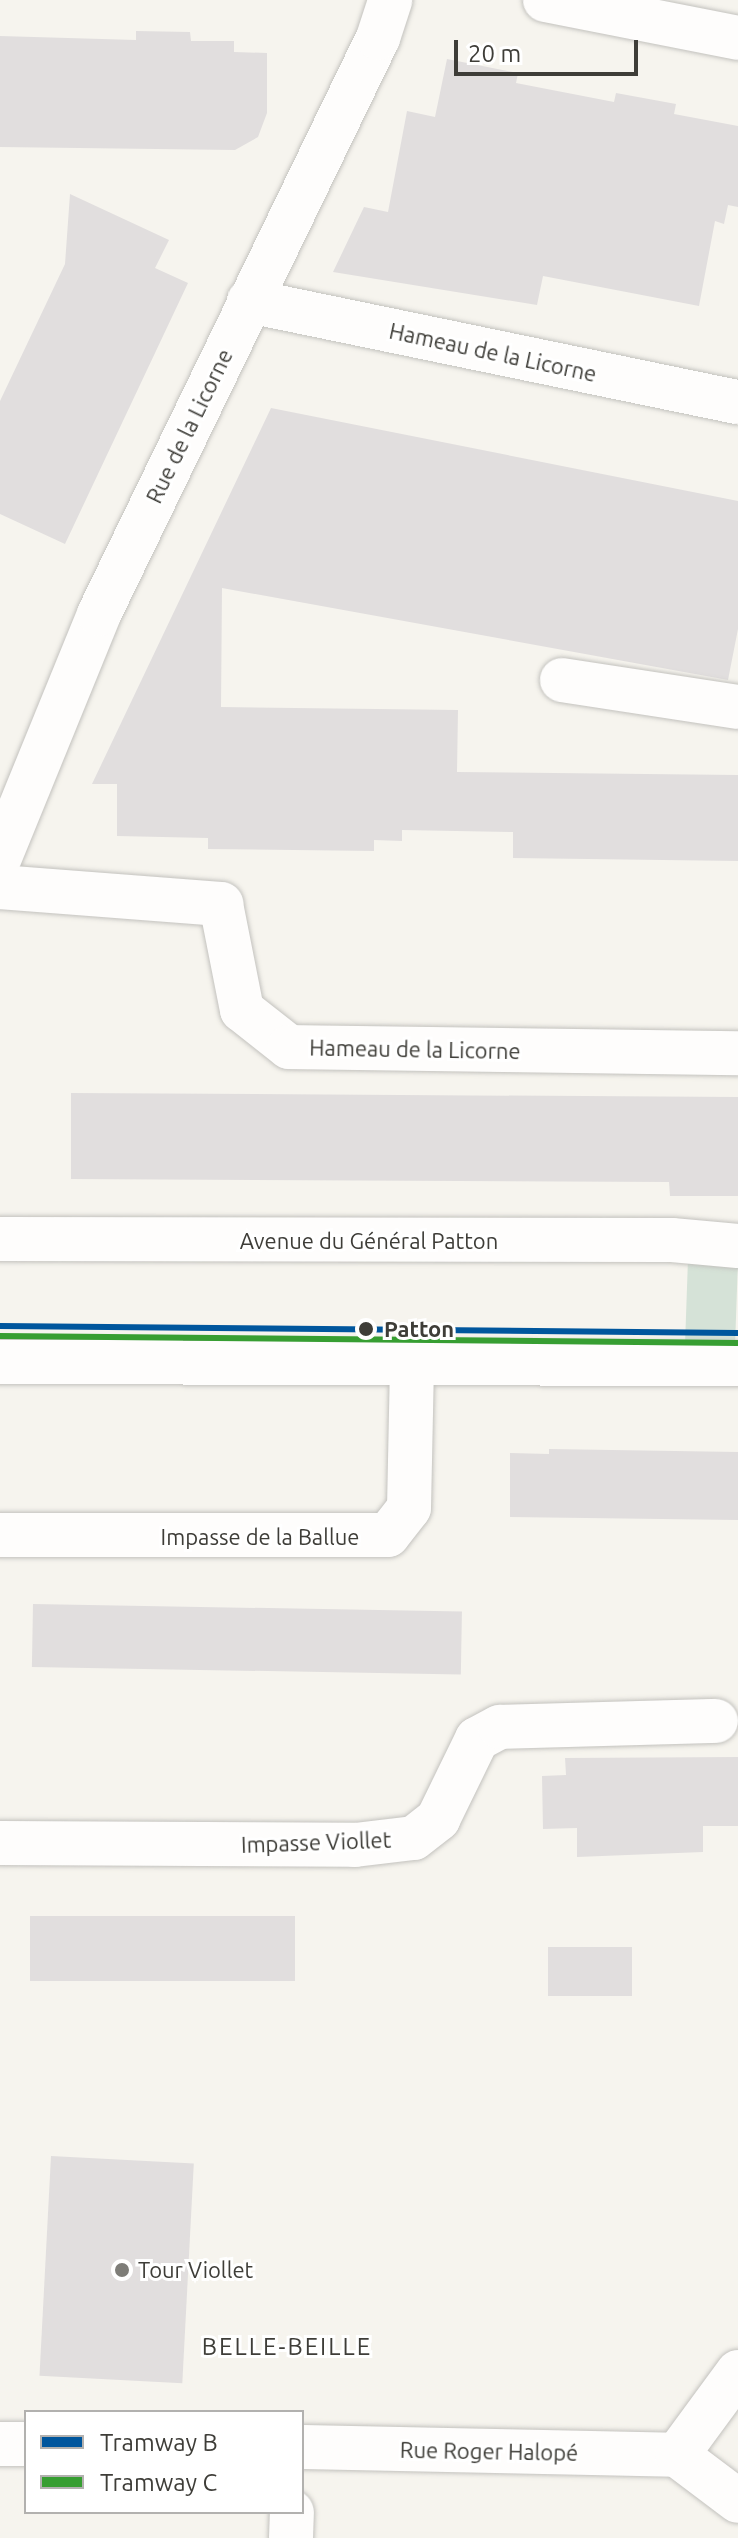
<!DOCTYPE html>
<html>
<head>
<meta charset="utf-8">
<style>
  body { margin:0 }
  #map { position:relative; width:738px; height:2538px; overflow:hidden; background:#f6f4ee; font-family:Ubuntu,sans-serif }
  div>[style] { position:absolute }
  .green>* { inset:0; background:#d5e2d7; transform-origin:0 0 }
  .building>* { inset:0; background:#e1dede; transform-origin:0 0 }
  .roads { filter:drop-shadow(0 0 2px #c3c2be) drop-shadow(0 0 2px #c3c2be) }
  .minor>* { height:44px; margin:-22px; padding:0 22px; transform-origin:22px; border-radius:22px; background:#fefdfc }
  .tram-1>* { height:6px; margin:-3px; padding:0 3px; transform-origin:3px; border-radius:3px; background:#00569d }
  .tram-2>* { height:6px; margin:-3px; padding:0 3px; transform-origin:3px; border-radius:3px; background:#379e32 }
  .dots>* { width:22px; height:22px; translate:-50% -50%; box-sizing:border-box; border:4px solid #fff; border-radius:50% }
  span { translate:-50% -50%; white-space:nowrap; text-align:center; line-height:1.15; -webkit-text-stroke:6px #fff; paint-order:stroke }
  .street-label { font-size:22px; color:#3e3d38 }
  .stop-label { font-size:22px; color:#3e3d38; font-weight:700 }
  .left { translate:0 -50%; text-align:left }
  .poi-label { font-size:22px; color:#3e3d38 }
  .neighbourhood-label { font-size:24px; color:#3e3d38; letter-spacing:2px }
  .legend { position:absolute; left:24px; top:2410px; width:280px; height:104px; box-sizing:border-box; background:#fff; border:2px solid #b2b1af; margin:0; padding:10px 14px; list-style:none; font-size:24px; color:#3e3d38 }
  .legend li { display:flex; align-items:center; gap:16px; height:40px }
  .legend b { width:40px; border:2px solid #b2b1af }
  .scale { position:absolute; left:454px; top:40px; width:184px; height:36px; box-sizing:border-box; border:4px solid #3e3d38; border-top:0; padding-left:10px; font-size:24px; line-height:28px; white-space:nowrap; color:#3e3d38; -webkit-text-stroke:6px #fff; paint-order:stroke }
</style>
</head>
<body>
<div id="map">
  <div class="green">
    <div style="left:688px;top:1259px;width:50px;height:89px;rotate:2deg"></div>
  </div>
  <div class="building">
    <div style="clip-path:polygon(136px 31px,190px 32px,191px 41px,234px 41px,234px 52px,267px 53px,267px 113px,258px 137px,235px 150px,0 147px,0 36px,136px 40px)"></div>
    <div style="clip-path:polygon(447px 59px,518px 73px,516px 83px,614px 102px,616px 93px,676px 104px,674px 114px,738px 126px,738px 207px,728px 205px,724px 224px,715px 221px,699px 306px,543px 276px,537px 305px,333px 272px,364px 207px,388px 212px,407px 111px,435px 117px)"></div>
    <div style="clip-path:polygon(70px 194px,169px 240px,155px 268px,188px 283px,65px 544px,0 514px,0 401px,65px 264px)"></div>
    <div style="clip-path:polygon(271px 408px,738px 501px,738px 629px,728px 680px,222px 588px,221px 707px,458px 710px,457px 772px,738px 775px,738px 861px,513px 858px,513px 832px,402px 830px,402px 841px,374px 840px,374px 851px,208px 849px,208px 838px,117px 836px,117px 784px,92px 784px)"></div>
    <div style="clip-path:polygon(71px 1093px,738px 1097px,738px 1196px,670px 1196px,669px 1182px,71px 1179px)"></div>
    <div style="clip-path:polygon(549px 1449px,738px 1452px,738px 1520px,510px 1517px,510px 1453px,549px 1454px)"></div>
    <div style="left:33px;top:1604px;width:429px;height:63px;rotate:1deg"></div>
    <div style="clip-path:polygon(738px 1757px,738px 1826px,703px 1826px,703px 1852px,577px 1857px,577px 1828px,543px 1829px,542px 1776px,566px 1775px,565px 1758px)"></div>
    <div style="left:30px;top:1916px;width:265px;height:65px"></div>
    <div style="left:632px;top:1947px;width:49px;height:84px;rotate:90deg"></div>
    <div style="left:51px;top:2156px;width:143px;height:220px;rotate:3deg"></div>
  </div>
  <div class="roads">
    <div class="minor">
      <div style="left:545px;top:0;width:197px;rotate:11.1deg"></div>
      <div style="left:249px;top:301px;width:499px;rotate:11.7deg"></div>
      <div style="left:562px;top:680px;width:178px;rotate:8.7deg"></div>
      <div style="left:0;top:857px;width:262px;rotate:-67.8deg"></div>
      <div style="left:99px;top:614px;width:640px;rotate:-64.16deg"></div>
      <div style="left:378px;top:38px;width:40px;rotate:-72deg"></div>
      <div style="left:0;top:887px;width:222px;rotate:4.4deg"></div>
      <div style="left:221px;top:904px;width:108px;rotate:78.8deg"></div>
      <div style="left:242px;top:1010px;width:60px;rotate:38.2deg"></div>
      <div style="left:289px;top:1047px;width:449px;rotate:0.8deg"></div>
      <div style="left:0;top:1239px;width:672px;rotate:0.09deg"></div>
      <div style="left:672px;top:1240px;width:66px;rotate:5.2deg"></div>
      <div style="left:0;top:1362px;width:738px;rotate:0.16deg"></div>
      <div style="left:0;top:1535px;width:388px"></div>
      <div style="left:388px;top:1535px;width:34px;rotate:-52deg"></div>
      <div style="left:409px;top:1508px;width:144px;rotate:-88.8deg"></div>
      <div style="left:0;top:1843px;width:355px;rotate:0.3deg"></div>
      <div style="left:355px;top:1845px;width:59px;rotate:-6.8deg"></div>
      <div style="left:414px;top:1838px;width:31px;rotate:-38deg"></div>
      <div style="left:438px;top:1819px;width:89px;rotate:-64deg"></div>
      <div style="left:477px;top:1739px;width:26px;rotate:-28deg"></div>
      <div style="left:500px;top:1727px;width:216px;rotate:-1.6deg"></div>
      <div style="left:0;top:2444px;width:26px"></div>
      <div style="left:302px;top:2447px;width:375px;rotate:1.2deg"></div>
      <div style="left:677px;top:2455px;width:76px;rotate:37deg"></div>
      <div style="left:677px;top:2455px;width:103px;rotate:-53.7deg"></div>
      <div style="left:291px;top:2538px;width:26px;rotate:-88deg"></div>
    </div>
  </div>
  <div class="tram-1">
    <div style="left:0;top:1326px;width:738px;rotate:0.54deg"></div>
  </div>
  <div class="tram-2">
    <div style="left:0;top:1336px;width:738px;rotate:0.54deg"></div>
  </div>
  <div class="dots">
    <div style="left:366px;top:1329px;background:#3e3d38"></div>
    <div style="left:122px;top:2270px;background:#7e7d78"></div>
  </div>
  <div class="street-label">
    <span style="left:493px;top:352px;rotate:12deg">Hameau de la Licorne</span>
    <span style="left:189px;top:426px;rotate:-64deg">Rue de la Licorne</span>
    <span style="left:415px;top:1049px;rotate:1deg">Hameau de la Licorne</span>
    <span style="left:369px;top:1241px">Avenue du Général Patton</span>
    <span style="left:260px;top:1537px">Impasse de la Ballue</span>
    <span style="left:316px;top:1842px;rotate:-2deg">Impasse Viollet</span>
    <span style="left:489px;top:2451px;rotate:1deg">Rue Roger Halopé</span>
  </div>
  <div class="stop-label">
    <span class="left" style="left:384px;top:1329px">Patton</span>
  </div>
  <div class="poi-label">
    <span class="left" style="left:138px;top:2270px">Tour Viollet</span>
  </div>
  <div class="neighbourhood-label">
    <span style="left:287px;top:2347px">BELLE-BEILLE</span>
  </div>
  <ul class="legend">
  <li><b style="height:10px;background:#00569d"></b>Tramway B</li>
  <li><b style="height:10px;background:#379e32"></b>Tramway C</li>
  </ul>
  <div class="scale">20 m</div>
</div>
</body>
</html>
